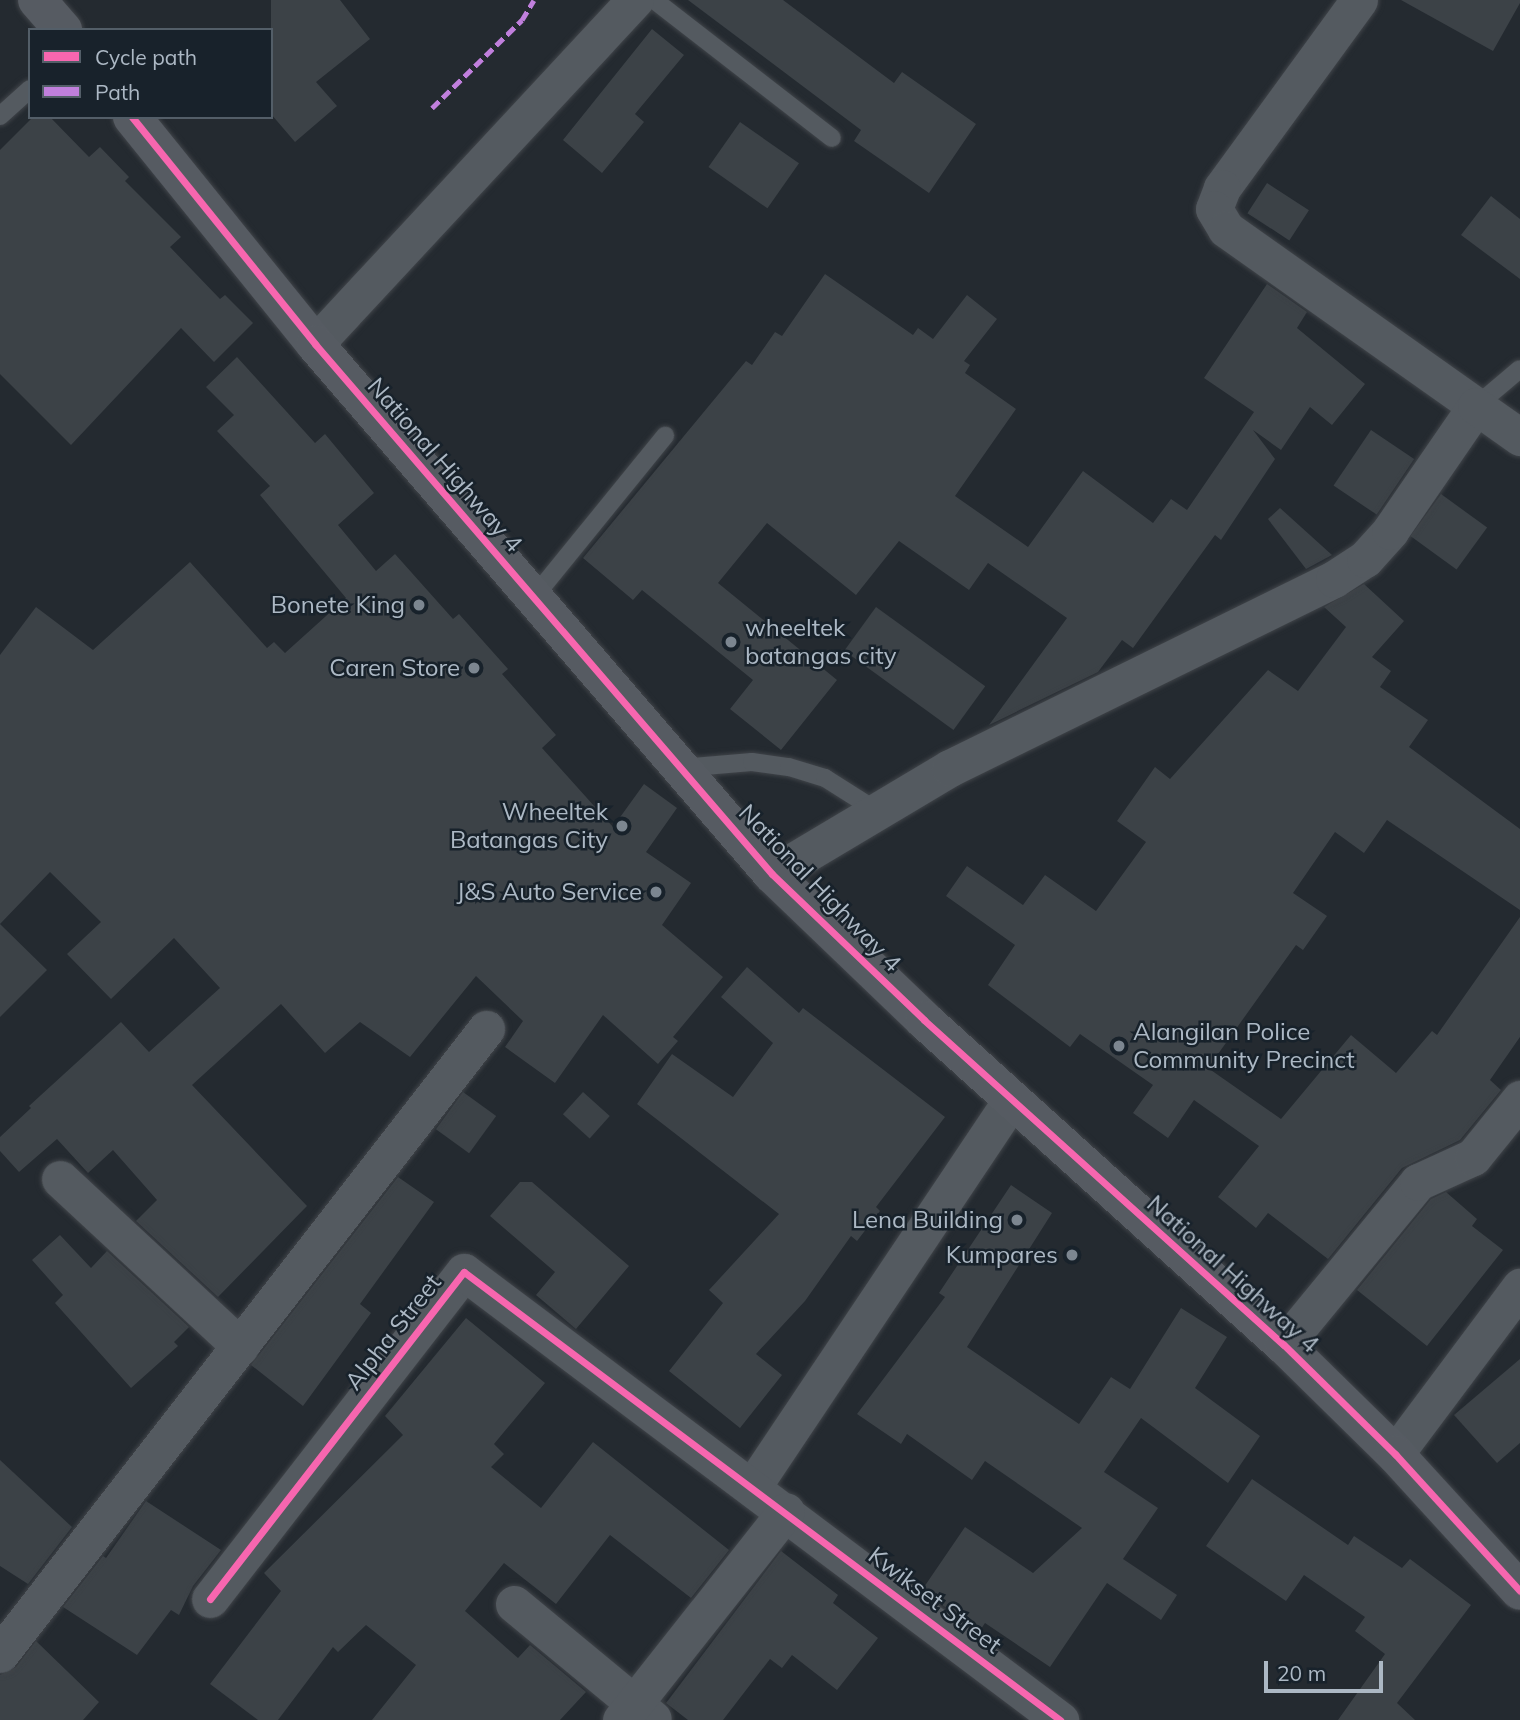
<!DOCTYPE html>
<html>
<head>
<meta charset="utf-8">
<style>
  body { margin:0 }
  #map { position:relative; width:1520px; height:1720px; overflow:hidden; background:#242a30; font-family:Mulish,sans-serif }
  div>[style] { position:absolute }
  .building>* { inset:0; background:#3c4247; transform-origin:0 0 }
  .roads { filter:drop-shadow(0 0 2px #404449) drop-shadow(0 0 2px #404449) }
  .lane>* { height:18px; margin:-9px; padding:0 9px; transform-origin:9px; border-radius:9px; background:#545a60 }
  .street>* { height:37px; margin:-18.5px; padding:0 18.5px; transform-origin:18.5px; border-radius:18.5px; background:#545a60 }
  .primary>* { height:38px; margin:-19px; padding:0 19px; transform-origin:19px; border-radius:19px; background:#565b62 }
  .quiet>* { height:5px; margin-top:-2.5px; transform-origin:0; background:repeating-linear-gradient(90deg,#c07fdc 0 10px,transparent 0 15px) }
  .cycleway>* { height:7px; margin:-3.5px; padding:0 3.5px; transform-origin:3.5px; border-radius:3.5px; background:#f766af }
  .dots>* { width:19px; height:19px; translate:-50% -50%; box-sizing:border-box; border:4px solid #18222b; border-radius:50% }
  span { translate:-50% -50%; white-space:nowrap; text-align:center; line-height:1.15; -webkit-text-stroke:5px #18222b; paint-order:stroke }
  .street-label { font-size:24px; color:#acb8c4 }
  .poi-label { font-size:24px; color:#acb8c4 }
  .right { translate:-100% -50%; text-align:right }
  .left { translate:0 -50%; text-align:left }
  .legend { position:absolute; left:28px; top:28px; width:245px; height:91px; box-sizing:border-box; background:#18222b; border:2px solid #535e68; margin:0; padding:9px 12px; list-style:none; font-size:21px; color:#acb8c4 }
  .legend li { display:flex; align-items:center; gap:14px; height:35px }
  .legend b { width:35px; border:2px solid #535e68 }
  .scale { position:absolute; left:1264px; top:1661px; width:119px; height:32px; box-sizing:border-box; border:4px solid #acb8c4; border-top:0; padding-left:9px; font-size:21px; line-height:24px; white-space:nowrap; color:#acb8c4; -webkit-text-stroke:5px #18222b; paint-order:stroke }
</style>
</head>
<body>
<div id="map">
  <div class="building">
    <div style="clip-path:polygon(271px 0,340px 0,370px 39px,316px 82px,337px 106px,295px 142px,271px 114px)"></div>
    <div style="clip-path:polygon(688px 0,783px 0,894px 83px,902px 72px,976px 124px,929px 193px,854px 141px,861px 130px)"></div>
    <div style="clip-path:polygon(1401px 0,1520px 0,1520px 3px,1493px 51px)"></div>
    <div style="clip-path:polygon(652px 29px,684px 55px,635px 114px,644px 122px,602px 173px,563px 140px)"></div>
    <div style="clip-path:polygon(33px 117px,50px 117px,89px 157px,100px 147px,129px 177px,125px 181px,181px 237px,170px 247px,220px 299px,225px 295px,253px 323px,214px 362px,181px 328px,71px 445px,0 374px,0 150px)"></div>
    <div style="left:740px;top:122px;width:72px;height:55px;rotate:35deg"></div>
    <div style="left:1267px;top:183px;width:50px;height:36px;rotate:33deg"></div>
    <div style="clip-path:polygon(1491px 196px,1520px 219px,1520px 279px,1461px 235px)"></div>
    <div style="clip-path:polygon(825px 274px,913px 335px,918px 328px,933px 339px,967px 295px,997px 319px,964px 361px,970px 365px,965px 373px,1016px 409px,955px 496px,1028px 547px,1083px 471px,1153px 523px,1171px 499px,1187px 510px,1254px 412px,1204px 378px,1267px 284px,1307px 312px,1297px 328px,1365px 384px,1332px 425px,1310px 407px,1281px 450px,1253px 430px,1275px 459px,1221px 540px,1215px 535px,1133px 648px,1122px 640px,1098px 672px,989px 725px,1067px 618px,988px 563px,969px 590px,899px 541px,856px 595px,767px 523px,718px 583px,837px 680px,781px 750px,730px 709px,753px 680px,642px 590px,633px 600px,583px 558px,746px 361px,752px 365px,775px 332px,782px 336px)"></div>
    <div style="clip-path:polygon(237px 357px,315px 443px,325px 434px,374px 493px,338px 525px,376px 571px,395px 554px,453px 619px,459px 614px,508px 669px,502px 674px,556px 735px,542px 748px,613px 827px,644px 784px,677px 808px,646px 852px,691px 883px,662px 925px,723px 977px,673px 1037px,678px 1041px,658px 1064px,603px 1015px,555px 1083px,505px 1047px,523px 1021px,476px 976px,410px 1057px,360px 1022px,325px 1053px,281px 1004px,192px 1085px,307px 1206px,218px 1297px,136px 1221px,157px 1200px,113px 1150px,88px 1173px,57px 1139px,19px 1172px,0 1151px,0 1137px,31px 1108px,29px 1106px,121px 1022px,149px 1052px,220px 988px,174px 938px,111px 999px,67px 954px,101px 922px,50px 872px,0 924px,47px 970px,0 1017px,0 655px,36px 607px,93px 650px,190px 562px,267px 648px,274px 642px,285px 653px,346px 598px,260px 495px,270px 486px,217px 431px,234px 415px,206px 387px)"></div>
    <div style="left:1371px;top:430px;width:52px;height:67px;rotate:34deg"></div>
    <div style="left:1441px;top:494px;width:57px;height:52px;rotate:36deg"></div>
    <div style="clip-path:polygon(1280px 508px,1332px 555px,1306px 569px,1268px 519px)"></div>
    <div style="clip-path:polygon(1364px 584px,1404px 621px,1372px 657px,1391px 671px,1380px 687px,1428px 720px,1409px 747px,1520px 829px,1520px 910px,1387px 820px,1364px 853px,1335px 832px,1293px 893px,1327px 916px,1303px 950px,1296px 945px,1208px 1068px,1281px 1119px,1351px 1035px,1396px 1073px,1432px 1031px,1437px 1035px,1520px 917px,1520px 1037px,1490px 1080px,1501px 1090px,1460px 1140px,1402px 1168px,1328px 1259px,1268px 1213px,1256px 1228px,1218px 1197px,1259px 1146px,1194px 1100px,1168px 1138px,1133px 1113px,1153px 1085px,1080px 1034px,1070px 1047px,988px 985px,1015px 945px,946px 896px,967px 866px,1023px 905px,1045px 875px,1096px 911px,1146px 842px,1117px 821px,1155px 767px,1170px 779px,1268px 670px,1298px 691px,1346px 627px,1324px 607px)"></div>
    <div style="left:876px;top:607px;width:135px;height:54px;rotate:36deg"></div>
    <div style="clip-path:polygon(747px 967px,799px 1013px,803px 1008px,945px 1117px,876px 1207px,880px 1211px,857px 1241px,851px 1236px,805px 1301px,756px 1354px,782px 1375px,740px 1428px,669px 1371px,723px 1303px,709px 1290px,779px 1214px,637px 1104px,672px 1054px,733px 1097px,773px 1043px,721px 997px)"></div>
    <div style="left:463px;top:1092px;width:41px;height:46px;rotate:36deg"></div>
    <div style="left:583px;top:1092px;width:36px;height:30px;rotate:42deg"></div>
    <div style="clip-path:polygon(398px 1177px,434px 1202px,360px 1304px,371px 1313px,303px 1406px,251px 1365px)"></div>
    <div style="clip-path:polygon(520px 1182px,532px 1182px,629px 1266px,576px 1329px,536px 1295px,555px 1272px,490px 1216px)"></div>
    <div style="clip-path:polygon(1011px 1185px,1052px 1213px,967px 1347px,1079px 1424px,1111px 1377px,1130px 1389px,1181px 1308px,1227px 1337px,1195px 1388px,1260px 1436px,1228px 1483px,1141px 1418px,1104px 1472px,1158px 1508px,1123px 1559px,1177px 1595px,1161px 1620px,1107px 1583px,1050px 1667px,985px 1623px,979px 1632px,922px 1590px,965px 1527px,1033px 1573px,1082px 1528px,985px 1461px,972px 1480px,907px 1434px,901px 1444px,857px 1414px,945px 1297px,939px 1293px)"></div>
    <div style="clip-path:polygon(1446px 1192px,1477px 1219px,1472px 1226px,1503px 1250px,1427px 1346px,1357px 1290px,1431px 1199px)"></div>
    <div style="clip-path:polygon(60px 1235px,91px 1268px,107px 1251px,189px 1327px,174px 1342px,178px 1346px,131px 1388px,55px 1303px,63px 1295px,32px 1260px)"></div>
    <div style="clip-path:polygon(466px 1318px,545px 1383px,494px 1444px,504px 1454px,491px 1467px,541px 1508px,593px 1442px,729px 1550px,691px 1598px,610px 1535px,556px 1604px,504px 1563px,465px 1611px,518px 1658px,530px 1645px,586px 1692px,560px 1720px,372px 1720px,416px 1665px,366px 1625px,338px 1652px,333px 1647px,278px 1720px,258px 1720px,210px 1684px,281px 1591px,264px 1573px,403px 1435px,385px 1416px)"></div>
    <div style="clip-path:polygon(1520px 1359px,1520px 1443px,1497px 1463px,1454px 1415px)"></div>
    <div style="clip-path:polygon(0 1460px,72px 1527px,28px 1584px,0 1566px)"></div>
    <div style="clip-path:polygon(1252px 1479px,1348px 1545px,1354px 1536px,1402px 1568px,1410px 1559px,1471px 1605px,1397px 1703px,1415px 1720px,1338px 1720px,1385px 1654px,1355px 1631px,1365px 1617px,1304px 1575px,1286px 1601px,1206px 1546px)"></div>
    <div style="clip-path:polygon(146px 1501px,221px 1550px,193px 1586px,179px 1615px,171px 1610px,137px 1655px,63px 1607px,103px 1556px,106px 1558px)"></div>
    <div style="clip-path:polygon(781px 1551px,838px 1595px,833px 1603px,878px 1638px,837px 1690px,792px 1655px,782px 1668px,770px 1659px,723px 1720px,688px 1720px,666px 1703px)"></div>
    <div style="clip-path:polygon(36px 1641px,99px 1702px,83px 1720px,0 1720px,0 1675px,16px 1667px)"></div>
  </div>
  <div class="roads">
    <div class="lane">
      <div style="left:654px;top:0;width:225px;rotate:37.8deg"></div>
      <div style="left:0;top:116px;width:40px;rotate:-42deg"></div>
      <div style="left:1476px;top:406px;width:57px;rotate:-40.1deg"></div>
      <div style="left:534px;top:597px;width:208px;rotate:-50.9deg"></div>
      <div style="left:681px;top:768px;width:71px;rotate:-4.8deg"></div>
      <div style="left:752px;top:762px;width:37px;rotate:8deg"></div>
      <div style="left:789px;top:767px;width:38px;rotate:17deg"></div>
      <div style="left:825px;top:778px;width:58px;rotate:32.3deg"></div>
    </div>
    <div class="street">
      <div style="left:1359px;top:0;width:233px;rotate:126.1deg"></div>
      <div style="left:1222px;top:188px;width:22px;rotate:111deg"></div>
      <div style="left:1214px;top:209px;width:23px;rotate:59deg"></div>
      <div style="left:1226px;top:229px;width:306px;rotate:35.3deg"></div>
      <div style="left:315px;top:344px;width:470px;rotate:-47.1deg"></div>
      <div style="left:772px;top:874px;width:207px;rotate:-30.8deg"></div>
      <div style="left:950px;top:768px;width:428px;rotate:-26.2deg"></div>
      <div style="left:1334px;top:579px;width:37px;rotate:-33deg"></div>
      <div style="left:1365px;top:559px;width:38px;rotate:-48deg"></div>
      <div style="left:1390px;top:531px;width:152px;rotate:-55.5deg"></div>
      <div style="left:1476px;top:406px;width:54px;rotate:35.2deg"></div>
      <div style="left:60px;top:1179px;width:246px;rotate:42.9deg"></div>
      <div style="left:1284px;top:1345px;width:211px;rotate:-50.6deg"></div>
      <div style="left:1418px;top:1182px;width:60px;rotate:-24.4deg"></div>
      <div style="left:1473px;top:1157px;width:75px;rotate:-51deg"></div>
      <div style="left:1395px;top:1454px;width:209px;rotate:-53.2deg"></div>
      <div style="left:753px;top:1486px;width:464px;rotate:-56.2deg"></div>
      <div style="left:210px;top:1599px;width:414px;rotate:-52.2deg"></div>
      <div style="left:464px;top:1272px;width:746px;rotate:36.93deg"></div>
      <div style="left:514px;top:1604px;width:180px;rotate:39.6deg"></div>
      <div style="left:0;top:1654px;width:792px;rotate:-52.13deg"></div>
      <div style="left:621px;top:1720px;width:266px;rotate:-51.7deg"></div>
    </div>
    <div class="primary">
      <div style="left:37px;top:0;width:40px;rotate:49deg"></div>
      <div style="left:132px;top:117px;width:292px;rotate:51.1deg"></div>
      <div style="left:315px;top:344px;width:700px;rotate:49.23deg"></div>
      <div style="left:772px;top:874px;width:211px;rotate:43.8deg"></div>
      <div style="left:924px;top:1020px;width:485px;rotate:42.1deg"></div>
      <div style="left:1284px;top:1345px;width:156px;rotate:44.5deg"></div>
      <div style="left:1395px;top:1454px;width:185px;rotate:47.6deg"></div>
    </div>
  </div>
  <div class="quiet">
    <div style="left:432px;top:108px;width:126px;rotate:-44.4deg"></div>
    <div style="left:522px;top:20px;width:23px;rotate:-59deg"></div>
  </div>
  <div class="cycleway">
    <div style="left:132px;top:117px;width:292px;rotate:51.1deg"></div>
    <div style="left:315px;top:344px;width:700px;rotate:49.23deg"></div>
    <div style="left:772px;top:874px;width:211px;rotate:43.8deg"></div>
    <div style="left:924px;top:1020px;width:485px;rotate:42.1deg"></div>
    <div style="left:1284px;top:1345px;width:156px;rotate:44.5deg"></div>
    <div style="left:1395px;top:1454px;width:185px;rotate:47.6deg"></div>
    <div style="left:210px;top:1599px;width:414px;rotate:-52.2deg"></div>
    <div style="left:464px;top:1272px;width:746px;rotate:36.93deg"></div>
  </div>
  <div class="dots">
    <div style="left:419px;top:605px;background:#7c8690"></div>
    <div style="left:731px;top:642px;background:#7c8690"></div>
    <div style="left:474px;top:668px;background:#7c8690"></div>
    <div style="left:622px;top:826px;background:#7c8690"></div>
    <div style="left:656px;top:892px;background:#7c8690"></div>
    <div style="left:1119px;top:1046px;background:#7c8690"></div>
    <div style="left:1017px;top:1220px;background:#7c8690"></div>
    <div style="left:1072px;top:1255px;background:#7c8690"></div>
  </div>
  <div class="street-label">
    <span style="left:445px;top:465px;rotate:49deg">National Highway 4</span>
    <span style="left:820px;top:888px;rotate:46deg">National Highway 4</span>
    <span style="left:1233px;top:1274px;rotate:42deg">National Highway 4</span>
    <span style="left:393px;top:1332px;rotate:-52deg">Alpha Street</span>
    <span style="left:935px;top:1600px;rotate:37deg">Kwikset Street</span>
  </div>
  <div class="poi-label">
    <span class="right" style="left:405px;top:605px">Bonete King</span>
    <span class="left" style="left:745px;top:642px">wheeltek<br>batangas city</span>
    <span class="right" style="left:460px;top:668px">Caren Store</span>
    <span class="right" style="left:608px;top:826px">Wheeltek<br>Batangas City</span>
    <span class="right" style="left:642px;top:892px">J&amp;S Auto Service</span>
    <span class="left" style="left:1133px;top:1046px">Alangilan Police<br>Community Precinct</span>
    <span class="right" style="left:1003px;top:1220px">Lena Building</span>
    <span class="right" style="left:1058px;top:1255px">Kumpares</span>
  </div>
  <ul class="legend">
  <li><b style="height:9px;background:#f766af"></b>Cycle path</li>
  <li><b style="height:9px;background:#c07fdc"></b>Path</li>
  </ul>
  <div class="scale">20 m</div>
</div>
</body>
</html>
